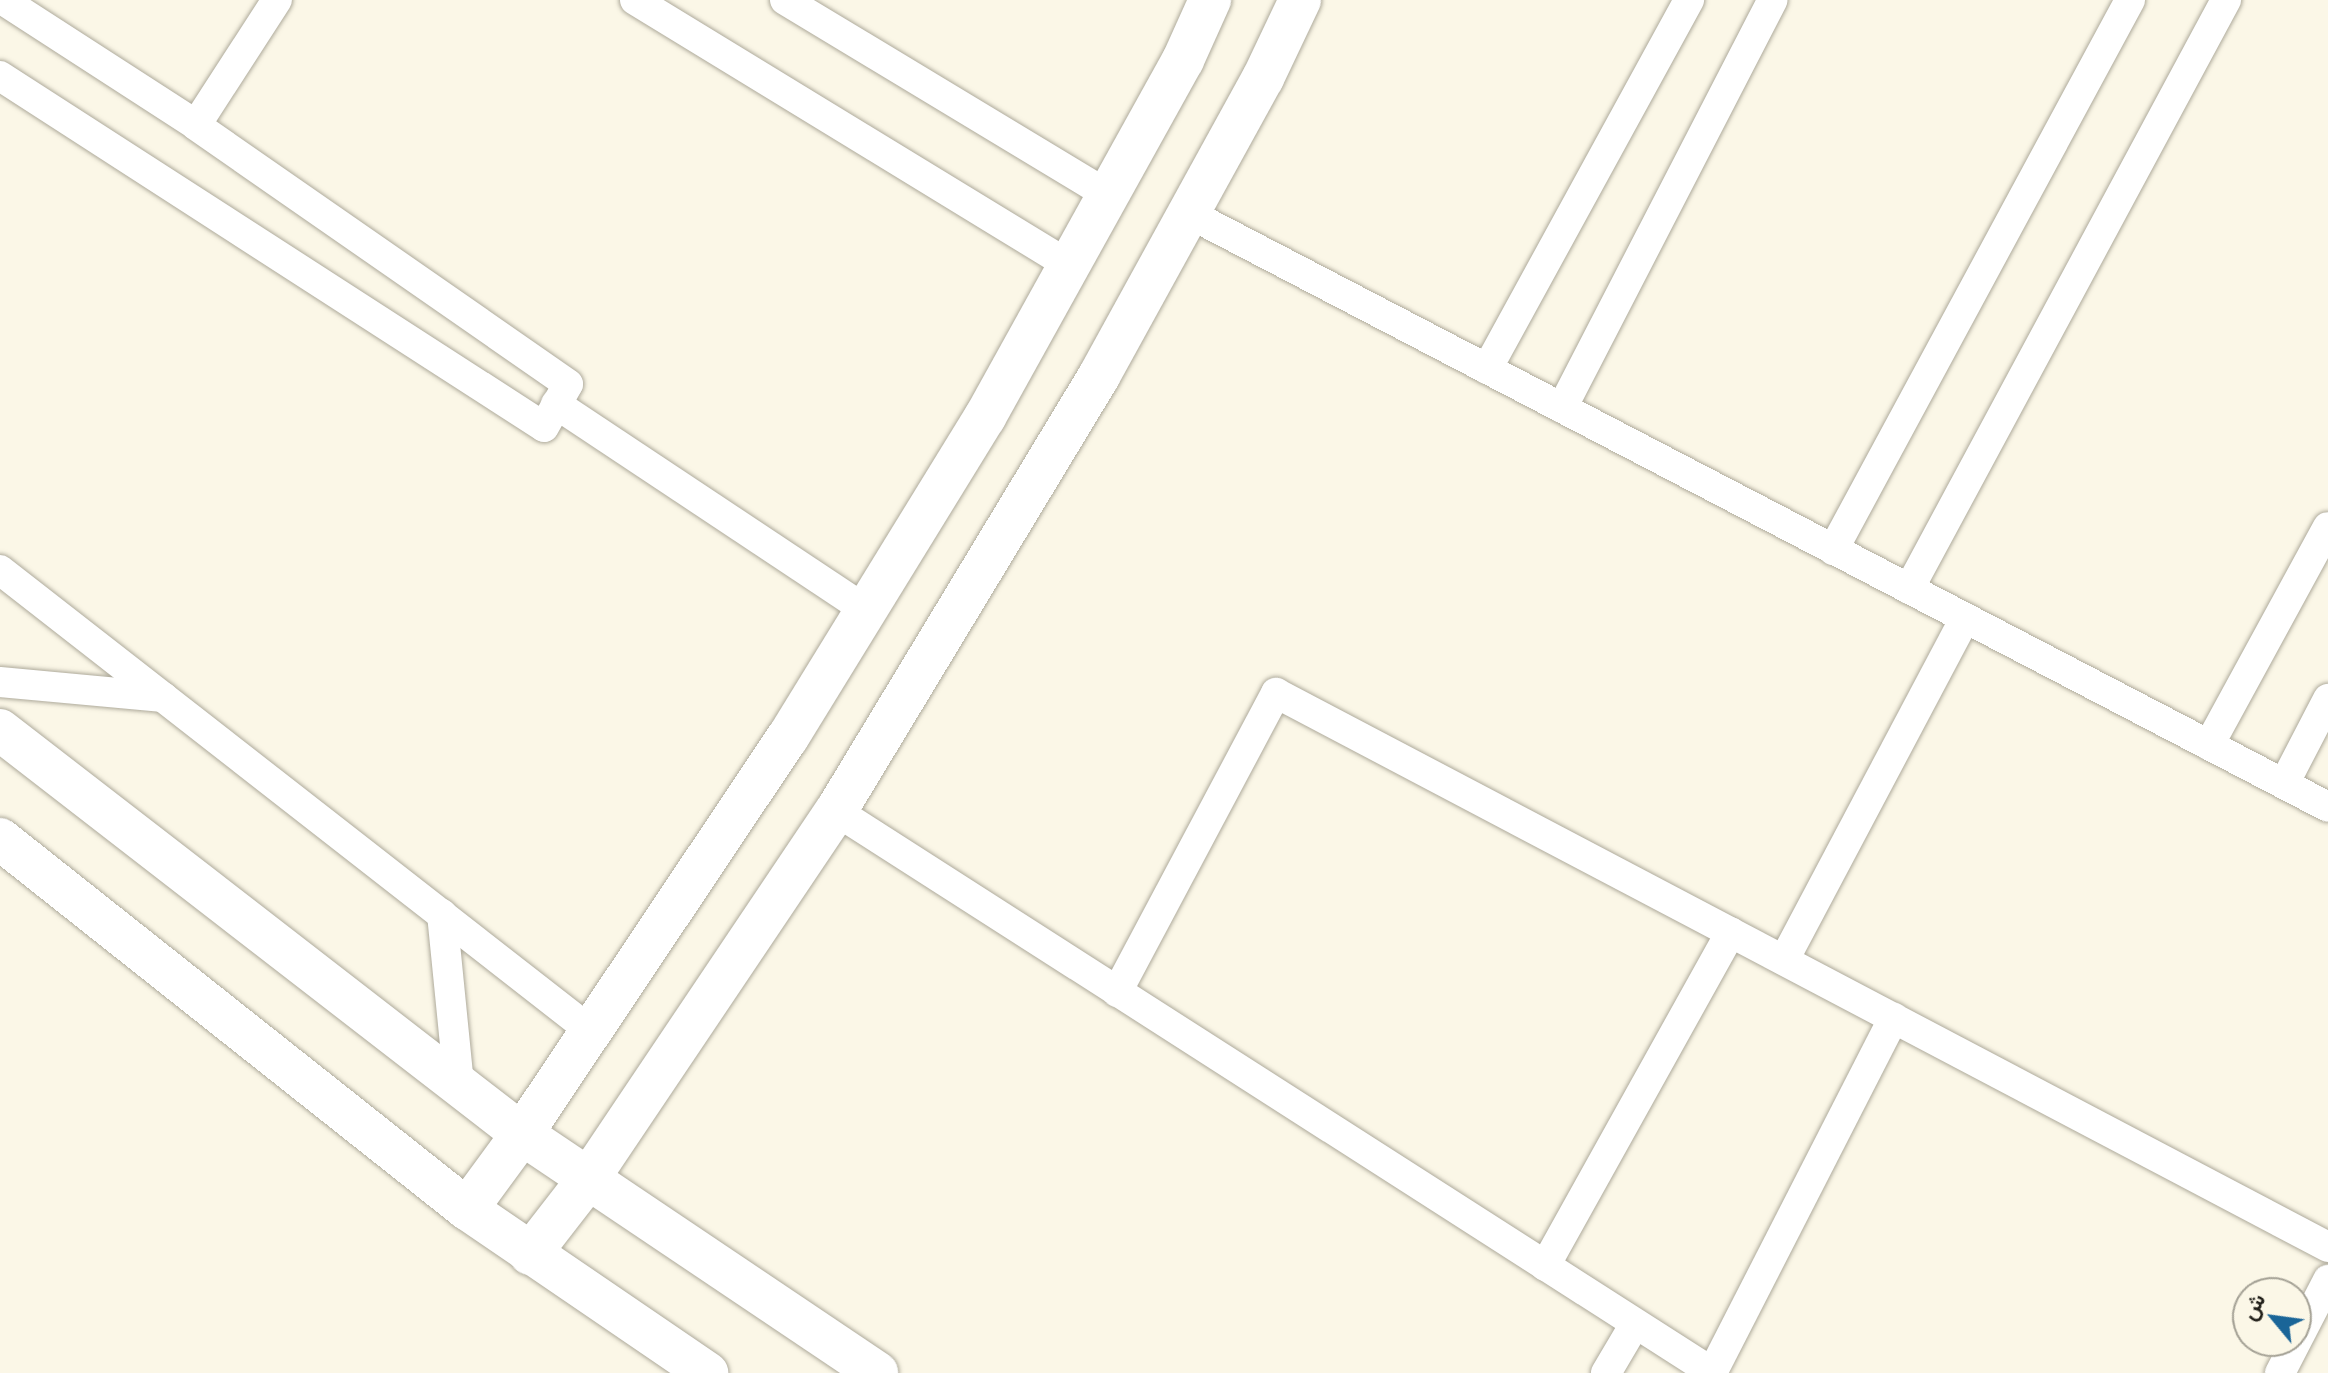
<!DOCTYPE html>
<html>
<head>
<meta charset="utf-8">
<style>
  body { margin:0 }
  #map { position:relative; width:2328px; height:1373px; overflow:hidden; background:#fbf7e7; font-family:"Space Grotesk",Vazirmatn,sans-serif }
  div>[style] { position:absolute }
  .roads { filter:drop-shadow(0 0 2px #aeaa9b) drop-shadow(0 0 2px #aeaa9b) }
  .street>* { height:30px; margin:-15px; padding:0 15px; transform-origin:15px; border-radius:15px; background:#fff }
  .secondary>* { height:42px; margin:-21px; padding:0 21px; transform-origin:21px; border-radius:21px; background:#fff }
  span { translate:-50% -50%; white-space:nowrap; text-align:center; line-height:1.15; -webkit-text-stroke:6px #fbf7e7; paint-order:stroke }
  .north { position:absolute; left:2232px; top:1277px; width:80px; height:80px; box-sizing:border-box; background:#fbf7e7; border:2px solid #a4a195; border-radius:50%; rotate:299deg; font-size:22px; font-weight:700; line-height:32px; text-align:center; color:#211f19 }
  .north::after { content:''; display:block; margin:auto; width:28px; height:36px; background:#1a6598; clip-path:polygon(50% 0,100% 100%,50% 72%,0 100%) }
</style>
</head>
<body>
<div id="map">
  <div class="roads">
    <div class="street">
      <div style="left:3px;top:0;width:230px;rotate:32.9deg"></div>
      <div style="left:196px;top:125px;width:149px;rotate:-57.1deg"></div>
      <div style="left:635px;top:0;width:509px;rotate:31.41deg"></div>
      <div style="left:785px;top:0;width:377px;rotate:31.1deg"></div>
      <div style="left:0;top:76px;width:647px;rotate:32.83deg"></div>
      <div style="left:544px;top:427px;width:49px;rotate:-60.8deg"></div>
      <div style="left:568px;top:384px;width:453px;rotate:-145.2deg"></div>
      <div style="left:1188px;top:213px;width:1285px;rotate:27.52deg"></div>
      <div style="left:1487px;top:369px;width:421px;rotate:-61.3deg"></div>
      <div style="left:556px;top:404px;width:372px;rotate:33.6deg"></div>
      <div style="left:1562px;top:408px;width:459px;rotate:-62.7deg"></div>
      <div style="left:1833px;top:550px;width:625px;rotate:-61.63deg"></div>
      <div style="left:0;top:570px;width:750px;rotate:37.96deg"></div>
      <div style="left:1909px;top:589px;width:669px;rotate:-61.71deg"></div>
      <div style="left:0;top:682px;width:164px;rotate:5.3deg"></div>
      <div style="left:2209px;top:745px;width:248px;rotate:-61.4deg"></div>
      <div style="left:2284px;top:784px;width:96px;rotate:-62.6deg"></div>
      <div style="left:836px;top:811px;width:1042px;rotate:32.65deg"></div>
      <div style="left:442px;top:914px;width:172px;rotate:84.3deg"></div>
      <div style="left:1784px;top:960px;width:387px;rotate:-62.1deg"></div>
      <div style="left:1117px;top:992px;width:339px;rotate:-62deg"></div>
      <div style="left:1276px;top:693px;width:1189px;rotate:27.77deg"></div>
      <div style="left:1545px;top:1266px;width:382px;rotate:-60.9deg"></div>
      <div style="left:1606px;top:1373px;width:57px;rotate:-59.4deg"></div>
      <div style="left:1712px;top:1373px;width:399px;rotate:-62.9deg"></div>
      <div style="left:2280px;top:1373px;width:105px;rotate:-62.7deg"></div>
    </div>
    <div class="secondary">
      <div style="left:0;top:730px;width:660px;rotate:37.74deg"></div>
      <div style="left:522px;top:1134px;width:428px;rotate:33.9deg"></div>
      <div style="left:0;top:839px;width:596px;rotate:38.39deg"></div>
      <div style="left:467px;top:1209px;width:291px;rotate:34.3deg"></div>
      <div style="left:467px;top:1209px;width:93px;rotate:-53.7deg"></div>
      <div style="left:522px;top:1134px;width:478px;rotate:-56.2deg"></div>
      <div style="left:788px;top:737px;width:376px;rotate:-58.4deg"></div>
      <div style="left:985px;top:417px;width:408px;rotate:-61deg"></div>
      <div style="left:1183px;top:60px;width:66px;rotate:-65.8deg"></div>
      <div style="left:530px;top:1254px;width:96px;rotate:-52.2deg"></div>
      <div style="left:589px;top:1178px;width:442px;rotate:-56.1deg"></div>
      <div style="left:836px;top:811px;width:508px;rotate:-58.84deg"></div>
      <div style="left:1099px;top:376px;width:340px;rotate:-61.2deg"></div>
      <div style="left:1263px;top:78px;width:86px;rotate:-64.6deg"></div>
    </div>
  </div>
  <div class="north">ش</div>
</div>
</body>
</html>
